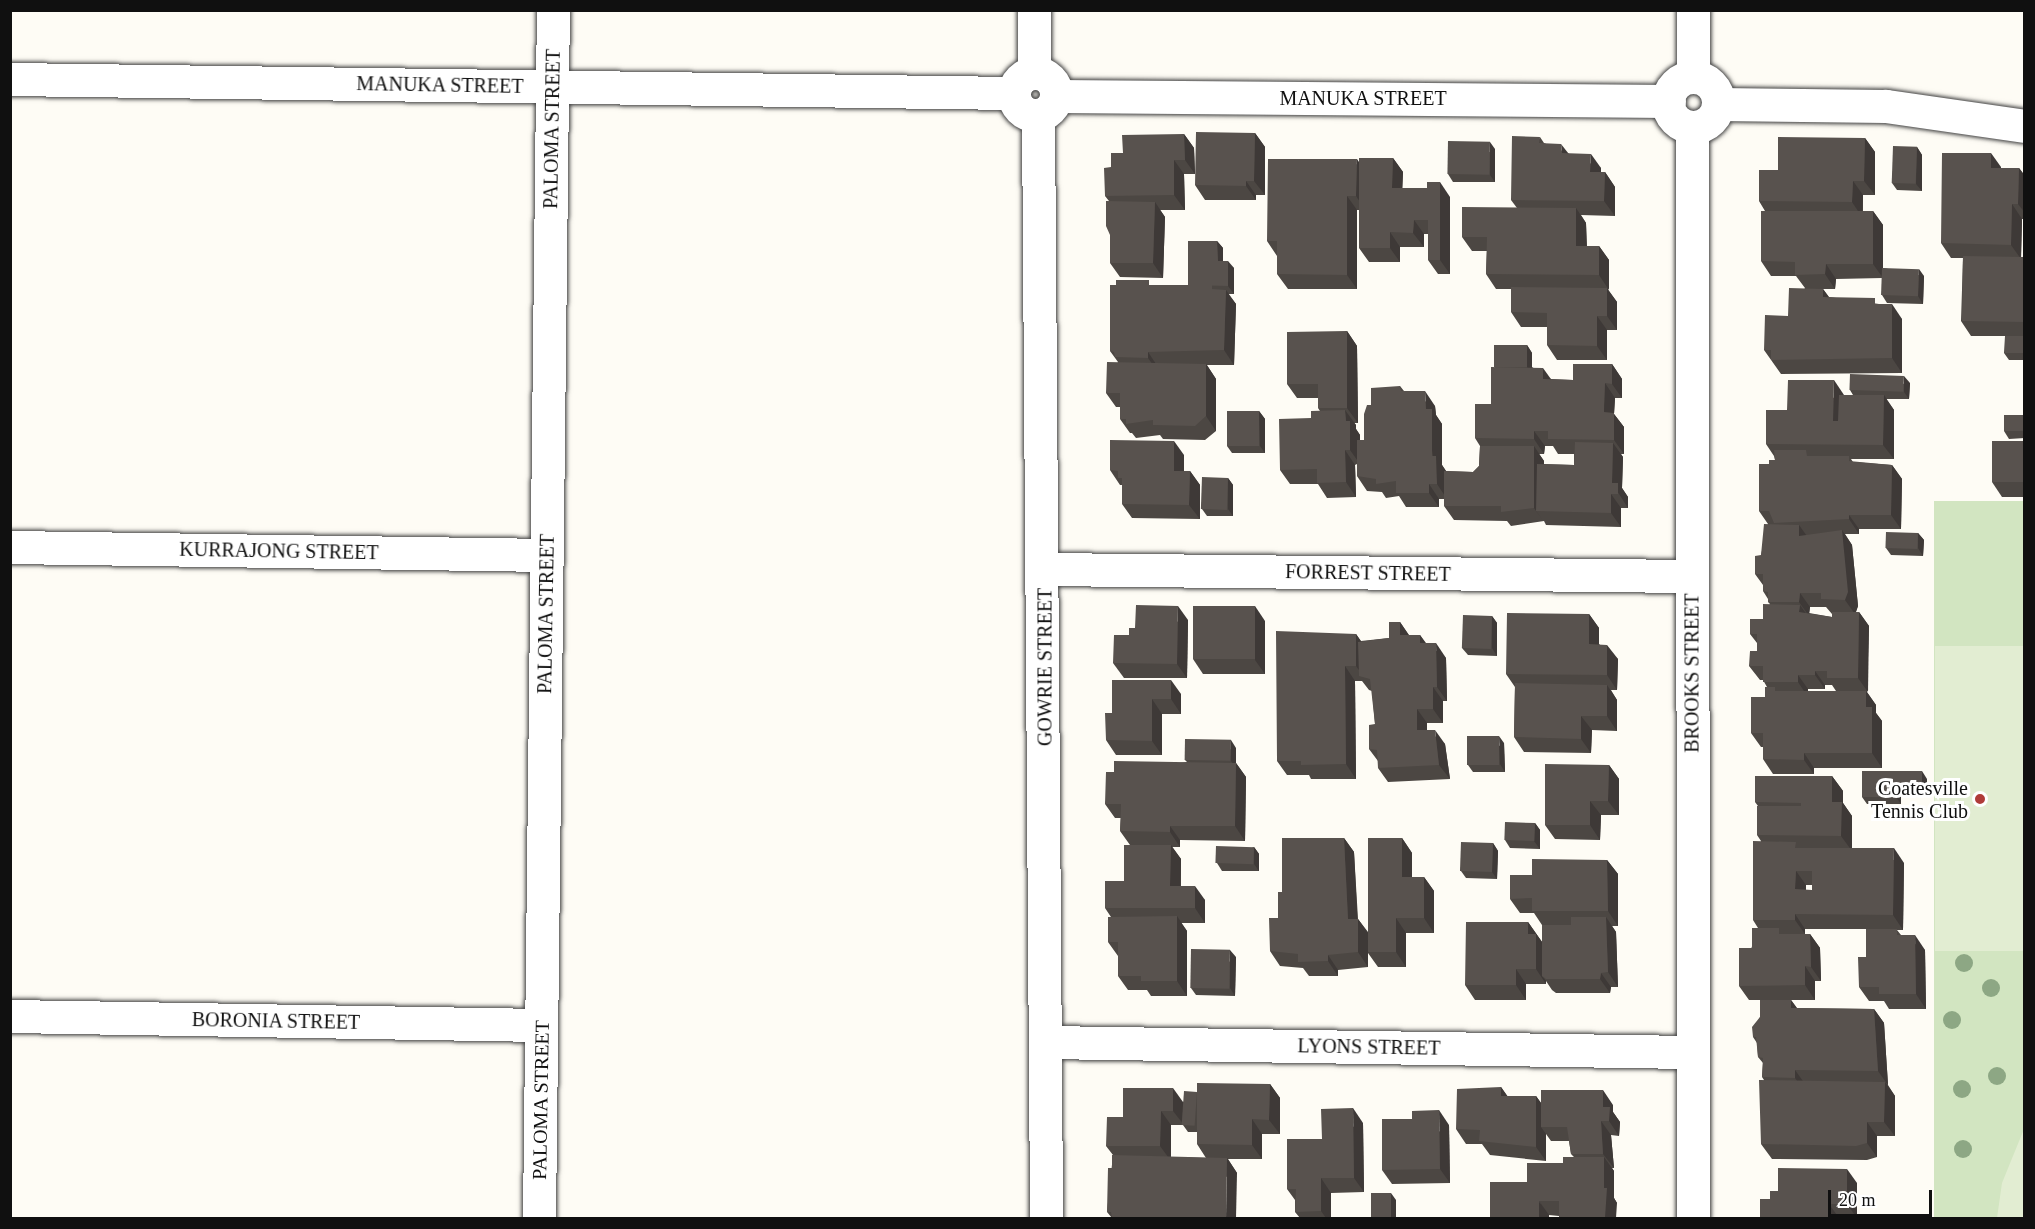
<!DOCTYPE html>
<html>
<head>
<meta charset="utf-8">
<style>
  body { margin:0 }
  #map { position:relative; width:2035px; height:1229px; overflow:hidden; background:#fefcf5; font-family:"Times New Roman",serif }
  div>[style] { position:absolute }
  .green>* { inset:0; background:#d2e5c1; transform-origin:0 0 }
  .pitch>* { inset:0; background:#e2edd2; transform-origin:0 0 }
  .roads { filter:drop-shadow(0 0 2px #434343) drop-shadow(0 0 2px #434343) }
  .street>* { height:33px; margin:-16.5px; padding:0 16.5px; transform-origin:16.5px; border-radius:16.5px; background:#fff }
  .street>.ring { margin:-16.5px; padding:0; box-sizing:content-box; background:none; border:33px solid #fff; border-radius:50% }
  .trees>* { width:18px; height:18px; margin:-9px; border-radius:50%; background:#8da784 }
  .wall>* { inset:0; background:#4c4743 }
  .shaded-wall>* { inset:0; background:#3e3937 }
  .building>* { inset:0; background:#58524e; transform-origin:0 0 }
  .dots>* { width:16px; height:16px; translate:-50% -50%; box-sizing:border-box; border:3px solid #fff; border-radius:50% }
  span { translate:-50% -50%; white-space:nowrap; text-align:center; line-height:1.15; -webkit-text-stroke:6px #fff; paint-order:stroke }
  .street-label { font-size:20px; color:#101010 }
  .poi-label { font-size:20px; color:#101010 }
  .right { translate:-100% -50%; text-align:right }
  .frame { position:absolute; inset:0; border:12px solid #101010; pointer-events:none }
  .scale { position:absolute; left:1828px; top:1190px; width:104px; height:27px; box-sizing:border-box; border:3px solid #101010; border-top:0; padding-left:8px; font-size:18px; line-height:21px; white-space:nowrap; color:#101010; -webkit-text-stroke:4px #fff; paint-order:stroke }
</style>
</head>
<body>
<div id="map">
  <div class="green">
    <div style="left:2024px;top:501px;width:717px;height:90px;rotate:90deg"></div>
  </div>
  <div class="pitch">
    <div style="left:1935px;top:646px;width:89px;height:305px"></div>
    <div style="clip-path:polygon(2024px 1129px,2024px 1218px,1997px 1218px,2002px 1183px)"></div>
  </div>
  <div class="roads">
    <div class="street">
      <div class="ring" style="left:1014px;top:73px;width:9px;height:9px"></div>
      <div style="left:1034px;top:73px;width:63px;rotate:-90deg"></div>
      <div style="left:1693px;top:77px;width:67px;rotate:-90deg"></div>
      <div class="ring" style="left:1668px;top:77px;width:17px;height:17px"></div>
      <div style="left:10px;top:79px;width:1004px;rotate:0.8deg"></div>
      <div style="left:1057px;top:96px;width:612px;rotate:0.47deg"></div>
      <div style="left:1718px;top:104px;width:168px;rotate:0.7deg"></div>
      <div style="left:1886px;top:106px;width:139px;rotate:8.2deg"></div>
      <div style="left:1038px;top:116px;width:1102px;rotate:89.58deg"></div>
      <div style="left:1692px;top:127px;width:1091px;rotate:89.95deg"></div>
      <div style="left:10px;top:547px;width:537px;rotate:0.85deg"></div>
      <div style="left:1044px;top:569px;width:648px;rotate:0.62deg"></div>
      <div style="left:10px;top:1016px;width:531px;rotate:0.97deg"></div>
      <div style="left:1046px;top:1042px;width:647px;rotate:0.89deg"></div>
      <div style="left:539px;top:1218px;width:1208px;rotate:-89.34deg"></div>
    </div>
  </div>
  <div class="trees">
    <div style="left:1964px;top:963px"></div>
    <div style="left:1991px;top:988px"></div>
    <div style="left:1952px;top:1020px"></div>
    <div style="left:1997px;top:1076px"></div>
    <div style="left:1962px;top:1089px"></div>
    <div style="left:1963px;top:1149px"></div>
  </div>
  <div class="wall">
    <div style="clip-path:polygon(1255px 133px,1265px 147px,1265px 195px,1256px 195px,1256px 200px,1205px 200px,1195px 185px)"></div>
    <div style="clip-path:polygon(1184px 134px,1194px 148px,1195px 174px,1184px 174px,1185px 210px,1160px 210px,1165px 217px,1163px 278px,1120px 277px,1110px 263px,1110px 235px,1109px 201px,1105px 196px,1111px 167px,1123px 153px)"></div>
    <div style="clip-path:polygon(1540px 137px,1544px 143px,1601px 168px,1601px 172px,1605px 172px,1615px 187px,1615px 216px,1581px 215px,1586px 223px,1587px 246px,1599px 246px,1609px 260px,1608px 290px,1617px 302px,1617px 330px,1607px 330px,1607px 360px,1557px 360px,1547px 345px,1547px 327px,1521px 327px,1511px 312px,1511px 289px,1496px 289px,1486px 274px,1487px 251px,1472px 251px,1462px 237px,1517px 208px,1511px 200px)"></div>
    <div style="clip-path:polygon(1865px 138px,1875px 152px,1875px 195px,1863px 195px,1863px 211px,1873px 211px,1883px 225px,1883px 268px,1924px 276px,1923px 304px,1887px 303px,1882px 295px,1882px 278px,1836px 279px,1835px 289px,1823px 289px,1829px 297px,1879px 304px,1902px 319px,1902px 373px,1781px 374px,1764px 350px,1788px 316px,1805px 288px,1796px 276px,1771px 276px,1761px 261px,1765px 211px,1759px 201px)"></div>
    <div style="clip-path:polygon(1917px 147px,1922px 155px,1922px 191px,1897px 190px,1892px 183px)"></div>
    <div style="clip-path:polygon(1495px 149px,1495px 182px,1453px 182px,1448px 174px)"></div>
    <div style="clip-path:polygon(1393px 158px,1403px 172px,1402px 188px,1450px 197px,1450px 274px,1438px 274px,1428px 260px,1428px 234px,1424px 234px,1424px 247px,1400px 247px,1400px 262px,1369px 262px,1359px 248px,1359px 210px,1357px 210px,1357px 289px,1288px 289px,1277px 274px,1277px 256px,1267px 241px,1359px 162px)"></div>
    <div style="clip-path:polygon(2001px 167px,2001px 168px,2019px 168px,2025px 176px,2025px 219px,2022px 219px,2021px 257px,2025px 257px,2025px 360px,2009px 360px,2004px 353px,2005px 336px,1971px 336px,1961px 321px,1963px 258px,1951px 258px,1941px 243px)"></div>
    <div style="clip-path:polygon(1217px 241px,1223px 248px,1223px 261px,1234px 268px,1234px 294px,1228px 294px,1236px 304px,1234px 365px,1207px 365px,1216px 379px,1216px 431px,1205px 440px,1163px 439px,1160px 435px,1136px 438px,1132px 433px,1130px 433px,1120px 419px,1120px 407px,1116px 407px,1106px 393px,1118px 362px,1110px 351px,1152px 285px,1188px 285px)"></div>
    <div style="clip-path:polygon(evenodd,1347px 331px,1357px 346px,1358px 423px,1354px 423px,1356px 425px,1356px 429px,1360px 435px,1360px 440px,1364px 440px,1371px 405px,1400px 386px,1404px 391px,1435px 406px,1436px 415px,1442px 424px,1442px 465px,1446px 471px,1473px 472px,1479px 466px,1480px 446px,1475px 438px,1491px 404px,1495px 367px,1527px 345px,1532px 353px,1532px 367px,1551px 379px,1573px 380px,1612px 364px,1622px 379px,1622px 398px,1615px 398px,1614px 414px,1624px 427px,1624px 454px,1621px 454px,1623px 457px,1622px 488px,1628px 497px,1628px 508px,1621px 508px,1621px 527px,1546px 525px,1544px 521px,1511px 526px,1507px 521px,1454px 520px,1444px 506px,1444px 499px,1439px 499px,1439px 507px,1406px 507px,1399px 496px,1386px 498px,1382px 492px,1367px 491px,1357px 476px,1357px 464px,1355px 465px,1356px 497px,1327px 498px,1318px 484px,1290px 484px,1280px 470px,1311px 418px,1320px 411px,1318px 408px,1318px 398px,1297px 398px,1287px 384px,1347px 331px,1545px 446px,1553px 446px,1558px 454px,1574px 454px,1574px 465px,1544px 464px,1544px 461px,1539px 454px,1544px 454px,1545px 446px)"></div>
    <div style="clip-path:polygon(evenodd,1910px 383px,1909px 399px,1886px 399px,1894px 410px,1894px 459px,1851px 459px,1853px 462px,1892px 465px,1902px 479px,1901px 529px,1859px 529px,1859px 534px,1845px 534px,1852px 545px,1858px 606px,1856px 612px,1859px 612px,1869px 626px,1867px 692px,1876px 705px,1876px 713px,1882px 721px,1882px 768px,1814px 768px,1814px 774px,1773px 774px,1763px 759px,1763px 747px,1761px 747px,1751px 733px,1765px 697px,1767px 687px,1763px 680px,1760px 680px,1749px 666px,1757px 651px,1757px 643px,1750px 634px,1763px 619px,1770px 604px,1768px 602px,1768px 599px,1763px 591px,1763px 585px,1755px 574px,1761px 555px,1768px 524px,1759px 511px,1769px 464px,1775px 460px,1774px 456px,1766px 444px,1787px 410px,1844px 395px,1853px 395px,1850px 390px,1910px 383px,1810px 607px,1826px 607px,1832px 614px,1832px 617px,1809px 613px,1810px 607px,1910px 383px,1825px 685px,1832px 685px,1836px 691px,1808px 691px,1808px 689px,1825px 689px,1825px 685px)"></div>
    <div style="clip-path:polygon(1259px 411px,1265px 419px,1265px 453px,1232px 453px,1227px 446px)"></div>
    <div style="clip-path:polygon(2025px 415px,2025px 438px,2009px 439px,2004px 431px)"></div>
    <div style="clip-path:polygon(2024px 441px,2025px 497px,2002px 497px,1992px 482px)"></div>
    <div style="clip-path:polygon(1184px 455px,1184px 471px,1190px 471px,1200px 485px,1200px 519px,1132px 518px,1122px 504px,1122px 485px,1120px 485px,1110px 470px)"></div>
    <div style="clip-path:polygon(1228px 478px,1233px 485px,1233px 516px,1207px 516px,1202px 509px)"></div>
    <div style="clip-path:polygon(1918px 533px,1924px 540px,1923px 556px,1891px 555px,1886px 548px)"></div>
    <div style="clip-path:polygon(1589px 614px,1599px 628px,1599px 644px,1618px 659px,1617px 690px,1611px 690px,1617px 700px,1617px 731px,1592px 730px,1591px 753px,1524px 752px,1514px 737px,1515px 687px,1506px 674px)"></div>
    <div style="clip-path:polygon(1492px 616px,1497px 623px,1497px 656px,1468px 655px,1462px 648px)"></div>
    <div style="clip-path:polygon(1188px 620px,1187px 678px,1124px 678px,1113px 663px,1129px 635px,1135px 628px)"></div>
    <div style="clip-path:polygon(1265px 621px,1265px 674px,1203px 674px,1193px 659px)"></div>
    <div style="clip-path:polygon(1400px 622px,1409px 635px,1420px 635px,1426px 643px,1446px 658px,1447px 701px,1443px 701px,1443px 723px,1427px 723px,1427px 730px,1445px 744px,1450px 779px,1388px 782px,1378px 768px,1378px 761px,1369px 749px,1375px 724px,1372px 691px,1369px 690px,1362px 681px,1355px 681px,1356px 779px,1311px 779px,1309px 775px,1287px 775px,1277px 761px,1356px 634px,1361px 641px,1389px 638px)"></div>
    <div style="clip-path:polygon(1112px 680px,1181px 694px,1181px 714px,1162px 714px,1162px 755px,1116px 755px,1106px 740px,1112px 713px)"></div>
    <div style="clip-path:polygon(1504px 743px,1505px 772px,1473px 772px,1468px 765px)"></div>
    <div style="clip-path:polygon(1236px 748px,1236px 763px,1246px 777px,1245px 841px,1180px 840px,1180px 847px,1172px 847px,1181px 859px,1181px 886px,1205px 900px,1205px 923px,1181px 923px,1187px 931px,1187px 996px,1151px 996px,1147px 990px,1128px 990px,1118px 976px,1118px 956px,1108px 942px,1111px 917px,1105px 908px,1124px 881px,1130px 845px,1120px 831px,1121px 818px,1115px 818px,1105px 804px,1114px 772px,1187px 762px,1185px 760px)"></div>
    <div style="clip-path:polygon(1609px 765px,1619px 779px,1619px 815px,1601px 815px,1600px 840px,1555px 839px,1545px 825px)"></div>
    <div style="clip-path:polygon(evenodd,1832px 776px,1843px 791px,1843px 803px,1852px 816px,1852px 848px,1904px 863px,1903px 930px,1897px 930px,1901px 935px,1925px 950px,1926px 1009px,1889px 1009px,1884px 1001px,1869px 1001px,1859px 987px,1866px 957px,1866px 929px,1805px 929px,1805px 934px,1810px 934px,1820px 948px,1821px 981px,1815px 981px,1815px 1000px,1791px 1000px,1797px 1008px,1874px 1009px,1884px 1023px,1888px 1085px,1895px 1096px,1895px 1136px,1877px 1136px,1877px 1157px,1867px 1160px,1772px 1159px,1761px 1144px,1764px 1080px,1762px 1077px,1763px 1063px,1758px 1057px,1757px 1043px,1753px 1037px,1760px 1017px,1760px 1000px,1749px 1000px,1739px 986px,1758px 928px,1753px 920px,1761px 841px,1757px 835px,1758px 806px,1755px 802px,1832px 776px,1806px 885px,1812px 885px,1812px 890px,1806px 890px,1806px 885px)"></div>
    <div style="clip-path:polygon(1927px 779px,1927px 795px,1901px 795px,1901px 804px,1867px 804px,1862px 797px)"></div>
    <div style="clip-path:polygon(1535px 823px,1540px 830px,1540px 849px,1510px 848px,1505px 840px)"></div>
    <div style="clip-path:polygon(1344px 838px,1354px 852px,1358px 919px,1368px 932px,1402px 838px,1412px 853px,1412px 877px,1424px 877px,1434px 891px,1434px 933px,1406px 933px,1406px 967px,1378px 967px,1368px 953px,1368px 967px,1338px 970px,1338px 976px,1309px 976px,1303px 968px,1280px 966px,1270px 951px,1278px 918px,1282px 892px)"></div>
    <div style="clip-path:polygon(1493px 843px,1498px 851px,1497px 879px,1466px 878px,1461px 871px)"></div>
    <div style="clip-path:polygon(1254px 847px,1259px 854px,1259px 871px,1222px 871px,1217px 863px)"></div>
    <div style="clip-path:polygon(1607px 860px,1618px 874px,1618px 926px,1612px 926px,1616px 932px,1618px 987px,1611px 987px,1610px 993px,1556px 993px,1552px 990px,1546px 981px,1546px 984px,1526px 984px,1526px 1000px,1475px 1000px,1465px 985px,1528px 922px,1542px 942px,1542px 925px,1534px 913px,1520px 913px,1510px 899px,1532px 875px)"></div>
    <div style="clip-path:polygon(1236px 957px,1235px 996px,1196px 995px,1191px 988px)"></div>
    <div style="clip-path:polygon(evenodd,1270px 1084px,1280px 1098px,1280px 1134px,1262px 1134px,1262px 1159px,1228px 1159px,1237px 1173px,1112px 1218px,1107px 1212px,1113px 1155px,1106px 1146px,1123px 1117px,1183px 1102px,1197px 1092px,1270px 1084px,1171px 1125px,1183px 1125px,1188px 1132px,1197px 1132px,1197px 1144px,1206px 1158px,1171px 1157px,1171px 1125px)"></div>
    <div style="clip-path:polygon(1501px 1087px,1507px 1096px,1536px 1096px,1541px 1103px,1613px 1105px,1613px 1112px,1620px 1122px,1619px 1136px,1611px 1135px,1614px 1168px,1612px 1168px,1614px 1171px,1614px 1198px,1617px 1203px,1559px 1216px,1549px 1215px,1549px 1218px,1527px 1182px,1563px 1163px,1574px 1157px,1571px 1154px,1569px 1141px,1551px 1141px,1546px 1134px,1546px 1161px,1490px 1155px,1482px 1144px,1466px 1144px,1456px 1129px)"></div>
    <div style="clip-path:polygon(1363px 1123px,1364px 1192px,1331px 1193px,1331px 1218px,1300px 1218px,1295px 1212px,1295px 1200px,1287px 1189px,1322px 1139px)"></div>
    <div style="clip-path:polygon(1449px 1125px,1450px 1183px,1392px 1184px,1382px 1170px)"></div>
    <div style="clip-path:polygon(1857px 1183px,1857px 1218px,1760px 1218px,1770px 1199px,1778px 1191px)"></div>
  </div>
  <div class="shaded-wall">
    <div style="clip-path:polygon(1255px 133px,1265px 147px,1265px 195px,1254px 181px)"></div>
    <div style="clip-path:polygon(1184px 134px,1194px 148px,1195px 174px,1185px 160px)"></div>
    <div style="clip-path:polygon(1865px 138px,1875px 152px,1875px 195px,1864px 181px)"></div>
    <div style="clip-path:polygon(1490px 142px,1495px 149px,1495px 182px,1490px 175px)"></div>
    <div style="clip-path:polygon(1561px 144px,1572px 158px,1562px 153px)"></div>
    <div style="clip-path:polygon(1917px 147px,1922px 155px,1922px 191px,1916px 184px)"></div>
    <div style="clip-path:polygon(1991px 153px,2001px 167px,2001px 183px,1991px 168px)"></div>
    <div style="clip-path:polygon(1591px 154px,1601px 168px,1601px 186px,1590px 172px)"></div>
    <div style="clip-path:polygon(1393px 158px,1403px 172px,1402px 203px,1392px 188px)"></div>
    <div style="clip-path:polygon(1357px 159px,1367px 174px,1366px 211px,1356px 196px)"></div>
    <div style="clip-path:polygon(1174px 160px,1184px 174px,1185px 210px,1174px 195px)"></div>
    <div style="clip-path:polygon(2019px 168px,2025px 176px,2025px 213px,2018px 204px)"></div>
    <div style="clip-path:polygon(1605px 172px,1615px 187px,1615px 216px,1604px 201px)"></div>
    <div style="clip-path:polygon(1246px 181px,1256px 195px,1256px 200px,1246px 186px)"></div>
    <div style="clip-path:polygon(1853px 181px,1863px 195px,1862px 217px,1852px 202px)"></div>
    <div style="clip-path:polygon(1440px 182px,1450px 197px,1450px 274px,1440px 260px)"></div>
    <div style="clip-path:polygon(1347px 196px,1357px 210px,1357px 289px,1347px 275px)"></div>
    <div style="clip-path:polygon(1155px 202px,1165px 217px,1163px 278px,1153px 263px)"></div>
    <div style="clip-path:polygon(2012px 204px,2022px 219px,2021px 259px,2011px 245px)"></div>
    <div style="clip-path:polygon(1576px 208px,1586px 223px,1587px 260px,1576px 246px)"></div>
    <div style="clip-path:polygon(1873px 211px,1883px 225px,1883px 278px,1873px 264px)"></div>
    <div style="clip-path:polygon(1414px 220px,1424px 234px,1424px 247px,1413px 233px)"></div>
    <div style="clip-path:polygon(1390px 232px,1400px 247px,1400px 262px,1390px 248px)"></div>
    <div style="clip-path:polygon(1217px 241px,1223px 248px,1223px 268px,1218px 261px)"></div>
    <div style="clip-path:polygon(1599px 246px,1609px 260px,1609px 290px,1599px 275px)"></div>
    <div style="clip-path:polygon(1228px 261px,1234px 268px,1234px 294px,1228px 286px)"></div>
    <div style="clip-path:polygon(1826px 264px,1836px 279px,1835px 289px,1825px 274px)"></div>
    <div style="clip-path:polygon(1919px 269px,1924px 276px,1923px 304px,1918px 296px)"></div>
    <div style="clip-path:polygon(1607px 288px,1617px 302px,1617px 330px,1607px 316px)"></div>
    <div style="clip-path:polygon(1823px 289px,1833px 303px,1823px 297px)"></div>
    <div style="clip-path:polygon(1226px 290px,1236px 304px,1234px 365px,1224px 350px)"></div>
    <div style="clip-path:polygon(1892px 304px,1902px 319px,1902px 373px,1892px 358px)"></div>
    <div style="clip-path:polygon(1597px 316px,1607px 330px,1607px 360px,1597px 346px)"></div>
    <div style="clip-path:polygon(1347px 331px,1357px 346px,1358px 423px,1347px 408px)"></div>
    <div style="clip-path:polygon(1527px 345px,1532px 353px,1532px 374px,1527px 367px)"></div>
    <div style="clip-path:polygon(1148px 352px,1158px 367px,1158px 372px,1148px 358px)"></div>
    <div style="clip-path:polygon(1206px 364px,1216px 379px,1216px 431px,1206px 416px)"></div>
    <div style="clip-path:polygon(1612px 364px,1622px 379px,1622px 398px,1612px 384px)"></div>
    <div style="clip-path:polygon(1543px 368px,1553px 382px,1543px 379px)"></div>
    <div style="clip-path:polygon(1904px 376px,1910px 383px,1909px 399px,1904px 392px)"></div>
    <div style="clip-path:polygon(1834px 380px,1844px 395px,1843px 435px,1833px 421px)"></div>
    <div style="clip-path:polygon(1605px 383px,1615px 398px,1614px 414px,1624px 427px,1624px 454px,1614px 440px,1604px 412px)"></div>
    <div style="clip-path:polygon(1425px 391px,1435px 406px,1436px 415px,1442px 424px,1442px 465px,1446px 471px,1447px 499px,1437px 484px,1426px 409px)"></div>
    <div style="clip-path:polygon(1884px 395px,1894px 410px,1894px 459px,1883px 445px)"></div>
    <div style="clip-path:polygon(1345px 410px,1356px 425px,1356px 429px,1360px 435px,1360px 464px,1350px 450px,1346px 421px)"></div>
    <div style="clip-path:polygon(1259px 411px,1265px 419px,1265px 453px,1260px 446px)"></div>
    <div style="clip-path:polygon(1534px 431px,1545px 446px,1544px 454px,1534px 439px)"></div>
    <div style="clip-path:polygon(1174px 441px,1184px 455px,1184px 485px,1174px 471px)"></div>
    <div style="clip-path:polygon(1613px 443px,1623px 457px,1622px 488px,1628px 497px,1628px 508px,1612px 483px)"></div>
    <div style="clip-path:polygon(1534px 446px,1544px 461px,1544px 511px,1536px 511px,1544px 522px,1534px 508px)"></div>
    <div style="clip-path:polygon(1345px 450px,1355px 465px,1356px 497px,1346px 482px)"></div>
    <div style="clip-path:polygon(1892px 465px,1902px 479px,1901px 529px,1891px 515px)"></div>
    <div style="clip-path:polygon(1190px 471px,1200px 485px,1200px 519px,1189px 505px)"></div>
    <div style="clip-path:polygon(1228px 478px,1233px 485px,1233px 516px,1228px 509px)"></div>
    <div style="clip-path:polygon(1429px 484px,1439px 499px,1439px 507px,1429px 493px)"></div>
    <div style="clip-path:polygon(1611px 494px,1621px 508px,1621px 527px,1611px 513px)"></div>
    <div style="clip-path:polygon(1849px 515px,1859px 529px,1859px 534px,1849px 519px)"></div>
    <div style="clip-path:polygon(1799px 525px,1809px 539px,1799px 536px)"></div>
    <div style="clip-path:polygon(1842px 530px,1852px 545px,1858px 606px,1855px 614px,1845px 600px)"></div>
    <div style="clip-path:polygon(1918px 533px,1924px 540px,1923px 556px,1918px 548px)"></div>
    <div style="clip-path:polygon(1800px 593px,1810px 607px,1809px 616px,1799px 602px)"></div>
    <div style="clip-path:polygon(1800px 605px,1810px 619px,1799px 612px)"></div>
    <div style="clip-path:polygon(1178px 606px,1188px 620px,1187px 678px,1177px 664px)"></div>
    <div style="clip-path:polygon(1255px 606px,1265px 621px,1265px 674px,1255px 660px)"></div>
    <div style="clip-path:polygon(1859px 612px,1869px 626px,1868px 692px,1858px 678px)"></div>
    <div style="clip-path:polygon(1589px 614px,1599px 628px,1599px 659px,1589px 644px)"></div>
    <div style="clip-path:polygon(1492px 616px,1497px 623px,1497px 656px,1492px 648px)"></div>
    <div style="clip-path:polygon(1400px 622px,1410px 637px,1400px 635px)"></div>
    <div style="clip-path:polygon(1356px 634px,1366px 649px,1364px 677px,1356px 666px)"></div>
    <div style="clip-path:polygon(1420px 635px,1430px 650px,1420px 643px)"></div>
    <div style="clip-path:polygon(1436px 643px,1446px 658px,1447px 701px,1437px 687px)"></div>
    <div style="clip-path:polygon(1607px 645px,1618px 659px,1617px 690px,1607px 675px)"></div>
    <div style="clip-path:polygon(1345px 666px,1355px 681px,1356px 779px,1346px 764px)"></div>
    <div style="clip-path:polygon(1815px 671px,1825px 685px,1825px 689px,1815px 675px)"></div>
    <div style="clip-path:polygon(1798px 675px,1808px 689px,1808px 697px,1798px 682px)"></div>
    <div style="clip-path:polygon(1171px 680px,1181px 694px,1181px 714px,1171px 699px)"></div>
    <div style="clip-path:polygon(1607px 685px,1617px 700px,1617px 731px,1607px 716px)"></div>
    <div style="clip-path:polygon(1433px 687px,1443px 701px,1443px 723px,1433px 709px)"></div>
    <div style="clip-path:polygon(1866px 691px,1876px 705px,1876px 713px,1882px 721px,1882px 768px,1872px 753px,1866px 707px)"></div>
    <div style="clip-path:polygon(1152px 699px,1162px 714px,1162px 755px,1152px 741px)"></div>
    <div style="clip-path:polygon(1417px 709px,1427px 723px,1427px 744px,1417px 730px)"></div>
    <div style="clip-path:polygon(1581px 716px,1592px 730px,1591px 753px,1581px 739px)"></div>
    <div style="clip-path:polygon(1435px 730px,1445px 744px,1450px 779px,1439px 765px)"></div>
    <div style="clip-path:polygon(1499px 736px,1504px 743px,1505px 772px,1500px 764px)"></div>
    <div style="clip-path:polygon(1231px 740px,1236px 748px,1236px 767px,1230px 760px)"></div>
    <div style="clip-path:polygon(1804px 753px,1814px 768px,1814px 774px,1804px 760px)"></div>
    <div style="clip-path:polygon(1236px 763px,1246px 777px,1245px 841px,1235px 826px)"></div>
    <div style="clip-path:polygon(1609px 765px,1619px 779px,1619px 815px,1608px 801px)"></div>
    <div style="clip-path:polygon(1922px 771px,1927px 779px,1927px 795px,1922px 788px)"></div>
    <div style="clip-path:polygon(1832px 776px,1843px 791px,1843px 803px,1852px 816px,1852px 851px,1841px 836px,1832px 802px)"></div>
    <div style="clip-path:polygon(1895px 787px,1901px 795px,1901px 804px,1896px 797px)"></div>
    <div style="clip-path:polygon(1590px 801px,1601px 815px,1600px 840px,1590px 825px)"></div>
    <div style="clip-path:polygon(1535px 823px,1540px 830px,1540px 849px,1534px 841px)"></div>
    <div style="clip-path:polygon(1170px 826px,1180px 840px,1180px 847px,1170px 832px)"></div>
    <div style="clip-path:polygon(1344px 838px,1354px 852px,1358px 930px,1358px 919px,1368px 933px,1368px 967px,1358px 952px,1348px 919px)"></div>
    <div style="clip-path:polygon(1402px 838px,1412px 853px,1412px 891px,1402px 877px)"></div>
    <div style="clip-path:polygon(1493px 843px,1498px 851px,1497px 879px,1492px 872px)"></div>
    <div style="clip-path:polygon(1171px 845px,1181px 859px,1180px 900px,1170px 886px)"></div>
    <div style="clip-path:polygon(1254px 847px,1259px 854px,1259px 871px,1254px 864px)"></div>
    <div style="clip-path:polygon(1894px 848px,1904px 863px,1903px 930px,1893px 915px)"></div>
    <div style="clip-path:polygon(1607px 860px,1618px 874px,1618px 926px,1608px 911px)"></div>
    <div style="clip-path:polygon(1796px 871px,1806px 885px,1805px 904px,1795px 889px)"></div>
    <div style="clip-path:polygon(1424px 877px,1434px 891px,1434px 933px,1424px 918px)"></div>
    <div style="clip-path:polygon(1195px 886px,1205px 900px,1205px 923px,1195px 908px)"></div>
    <div style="clip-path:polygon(1795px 914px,1805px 929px,1805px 934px,1795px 920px)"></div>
    <div style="clip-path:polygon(1177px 916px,1187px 931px,1187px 996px,1177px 981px)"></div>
    <div style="clip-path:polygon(1606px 917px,1616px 932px,1618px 987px,1608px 972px)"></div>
    <div style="clip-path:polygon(1396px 918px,1406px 933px,1406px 967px,1396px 952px)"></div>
    <div style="clip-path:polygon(1528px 922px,1547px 949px,1542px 976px,1546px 981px,1546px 984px,1536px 969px,1528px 934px)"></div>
    <div style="clip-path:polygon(1810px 934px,1820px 948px,1821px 981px,1811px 967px)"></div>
    <div style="clip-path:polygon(1915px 935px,1925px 950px,1926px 1009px,1916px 994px)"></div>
    <div style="clip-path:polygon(1230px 950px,1236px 957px,1235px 996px,1230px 988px)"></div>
    <div style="clip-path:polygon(1328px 955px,1338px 970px,1338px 976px,1328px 961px)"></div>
    <div style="clip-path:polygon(1805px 966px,1815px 981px,1815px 1000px,1805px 985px)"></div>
    <div style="clip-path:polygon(1516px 969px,1526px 984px,1526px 1000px,1516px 985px)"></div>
    <div style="clip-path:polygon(1601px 973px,1611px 987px,1610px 993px,1600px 979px)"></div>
    <div style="clip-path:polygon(1791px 1000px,1801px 1014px,1791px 1008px)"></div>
    <div style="clip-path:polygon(1874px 1009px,1884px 1023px,1888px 1085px,1878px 1071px)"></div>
    <div style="clip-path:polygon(1795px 1070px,1805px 1084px,1805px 1092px,1795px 1078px)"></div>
    <div style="clip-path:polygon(1885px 1082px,1895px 1096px,1895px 1136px,1884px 1122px)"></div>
    <div style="clip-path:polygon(1270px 1084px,1280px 1098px,1280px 1134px,1269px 1120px)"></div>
    <div style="clip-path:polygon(1501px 1087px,1511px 1101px,1501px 1096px)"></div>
    <div style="clip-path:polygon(1173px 1088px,1183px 1102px,1184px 1125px,1173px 1111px)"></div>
    <div style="clip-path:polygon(1603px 1090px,1613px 1105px,1613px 1112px,1620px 1122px,1619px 1136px,1609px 1121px,1603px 1107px)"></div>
    <div style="clip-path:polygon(1536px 1096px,1546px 1110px,1541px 1127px,1546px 1134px,1546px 1161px,1536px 1147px)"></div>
    <div style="clip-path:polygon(1353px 1108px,1363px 1123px,1364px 1192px,1354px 1178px)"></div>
    <div style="clip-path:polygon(1439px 1110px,1449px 1125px,1450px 1183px,1440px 1169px)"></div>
    <div style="clip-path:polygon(1161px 1111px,1171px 1125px,1171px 1161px,1160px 1146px)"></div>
    <div style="clip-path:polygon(1252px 1119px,1262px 1134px,1262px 1159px,1252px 1145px)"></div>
    <div style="clip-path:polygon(1601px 1121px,1611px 1135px,1614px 1168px,1603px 1154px)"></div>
    <div style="clip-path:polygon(1867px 1122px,1877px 1136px,1877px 1157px,1867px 1143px)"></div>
    <div style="clip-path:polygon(1604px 1157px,1614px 1171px,1614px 1198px,1617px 1203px,1616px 1218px,1605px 1218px,1604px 1188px)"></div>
    <div style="clip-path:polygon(1227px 1158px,1237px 1173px,1236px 1218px,1226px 1218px)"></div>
    <div style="clip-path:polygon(1847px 1169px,1857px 1183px,1857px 1218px,1847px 1204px)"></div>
    <div style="clip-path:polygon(1321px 1178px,1331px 1193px,1331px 1218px,1326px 1218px,1321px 1211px)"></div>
    <div style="clip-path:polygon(1391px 1193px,1396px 1200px,1396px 1218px,1391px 1218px)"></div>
    <div style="clip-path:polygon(1539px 1201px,1549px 1215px,1549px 1218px,1539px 1218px)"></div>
    <div style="clip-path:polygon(1829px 1204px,1839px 1218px,1829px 1218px)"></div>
  </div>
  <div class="building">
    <div style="clip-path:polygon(1196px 132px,1255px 133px,1254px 181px,1246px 181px,1246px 186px,1195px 185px)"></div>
    <div style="clip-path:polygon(1184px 134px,1185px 160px,1174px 160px,1174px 195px,1105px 196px,1104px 168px,1111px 167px,1111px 153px,1123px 153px,1122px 135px)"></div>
    <div style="clip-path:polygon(1512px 136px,1540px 137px,1539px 143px,1561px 144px,1562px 153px,1591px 154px,1590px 172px,1605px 172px,1604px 201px,1511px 200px)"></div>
    <div style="clip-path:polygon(1778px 137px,1865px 138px,1864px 181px,1853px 181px,1852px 202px,1759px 201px,1759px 170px,1778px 170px)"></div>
    <div style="left:1448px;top:141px;width:42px;height:33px;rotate:1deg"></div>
    <div style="left:1893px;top:146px;width:24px;height:37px;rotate:2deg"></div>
    <div style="clip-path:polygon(1942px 153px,1991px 153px,1991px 168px,2019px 168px,2018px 204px,2012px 204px,2011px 245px,1941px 243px)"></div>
    <div style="clip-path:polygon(1359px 158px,1393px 158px,1392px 188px,1427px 188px,1427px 182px,1440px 182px,1440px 260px,1428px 260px,1428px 220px,1414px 220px,1413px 233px,1390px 232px,1390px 248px,1359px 248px)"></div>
    <div style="clip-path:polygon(1268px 159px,1357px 159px,1356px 196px,1347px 196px,1347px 275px,1277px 274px,1277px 241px,1267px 241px)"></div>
    <div style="clip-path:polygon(1106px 201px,1155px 202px,1153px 263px,1110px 263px,1110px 235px,1106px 226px)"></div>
    <div style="clip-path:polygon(1462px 207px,1576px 208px,1576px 246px,1599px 246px,1599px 275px,1486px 274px,1487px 237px,1462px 237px)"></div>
    <div style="clip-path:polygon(1761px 211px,1873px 211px,1873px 264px,1826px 264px,1825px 274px,1795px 275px,1795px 262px,1761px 261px)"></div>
    <div style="clip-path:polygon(1188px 241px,1217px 241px,1218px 261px,1228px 261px,1228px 286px,1188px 285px)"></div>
    <div style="left:1963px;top:256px;width:62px;height:65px;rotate:1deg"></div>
    <div style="left:1882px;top:268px;width:37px;height:27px;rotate:2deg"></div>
    <div style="clip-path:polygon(1116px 280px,1149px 280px,1149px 285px,1212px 285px,1212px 289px,1226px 290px,1224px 350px,1148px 352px,1148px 358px,1115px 357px,1114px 352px,1110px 351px,1110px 285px,1116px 285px)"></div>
    <div style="clip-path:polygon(1511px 287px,1607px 288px,1607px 316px,1597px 316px,1597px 346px,1547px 345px,1547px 313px,1511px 312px)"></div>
    <div style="clip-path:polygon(1789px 288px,1823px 289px,1823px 297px,1875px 298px,1875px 304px,1892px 304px,1892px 358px,1771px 360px,1771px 350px,1764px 350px,1765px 315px,1788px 316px)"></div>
    <div style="clip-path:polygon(1347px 331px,1347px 408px,1318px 408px,1318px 384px,1287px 384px,1287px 332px)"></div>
    <div style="left:2005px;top:336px;width:20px;height:17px"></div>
    <div style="left:1527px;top:345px;width:22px;height:33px;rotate:90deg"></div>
    <div style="clip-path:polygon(1107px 362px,1206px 364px,1206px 416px,1195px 426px,1153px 425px,1153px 420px,1126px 424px,1126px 419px,1120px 419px,1120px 393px,1106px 393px)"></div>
    <div style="clip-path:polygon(1573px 364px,1612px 364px,1612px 384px,1605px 383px,1604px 406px,1604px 412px,1614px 413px,1614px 440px,1548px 439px,1548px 431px,1534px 431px,1534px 439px,1475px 438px,1475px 404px,1491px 404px,1491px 367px,1543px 368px,1543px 379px,1573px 380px)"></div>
    <div style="left:1850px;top:374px;width:54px;height:16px;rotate:2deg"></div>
    <div style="clip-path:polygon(1788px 380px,1834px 380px,1833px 421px,1838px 421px,1839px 395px,1884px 395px,1883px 445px,1766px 444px,1766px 410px,1787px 410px)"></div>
    <div style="clip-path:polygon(1400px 386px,1401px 391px,1425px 391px,1426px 409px,1432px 409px,1432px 456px,1436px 456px,1437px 484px,1429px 484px,1429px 493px,1396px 493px,1396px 481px,1376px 484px,1376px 479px,1357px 476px,1357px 440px,1364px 440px,1364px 414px,1367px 405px,1371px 405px,1371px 388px)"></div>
    <div style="clip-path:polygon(1345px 410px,1346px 421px,1350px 421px,1350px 450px,1345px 450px,1346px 482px,1317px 483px,1317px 469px,1280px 470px,1279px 419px,1311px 418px,1311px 411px)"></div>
    <div style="left:1227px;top:411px;width:32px;height:35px"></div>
    <div style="left:2004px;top:415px;width:21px;height:16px"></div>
    <div style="clip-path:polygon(1110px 440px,1174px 441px,1174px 471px,1190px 471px,1189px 505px,1122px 504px,1122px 478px,1118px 478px,1118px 471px,1110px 470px)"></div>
    <div style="left:1992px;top:441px;width:32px;height:41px"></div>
    <div style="clip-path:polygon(1575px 442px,1613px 443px,1612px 483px,1618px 483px,1618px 494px,1611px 494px,1611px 513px,1536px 511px,1537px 464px,1574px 465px)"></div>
    <div style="clip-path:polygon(1480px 446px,1534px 446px,1534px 508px,1501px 512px,1501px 506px,1444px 506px,1444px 471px,1473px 472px,1479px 466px)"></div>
    <div style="clip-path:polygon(1774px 450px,1806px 450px,1807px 456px,1849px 456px,1849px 461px,1892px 465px,1891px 515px,1849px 515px,1849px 519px,1774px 523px,1769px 511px,1759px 511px,1759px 464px,1769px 464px,1769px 460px,1775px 460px)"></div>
    <div style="left:1202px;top:477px;width:26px;height:32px;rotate:2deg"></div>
    <div style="clip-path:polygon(1764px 524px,1799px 525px,1799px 536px,1842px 530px,1848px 592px,1845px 600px,1821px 599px,1821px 593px,1800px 593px,1799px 602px,1768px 602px,1768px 592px,1763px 591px,1763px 574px,1755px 574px,1755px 556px,1761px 555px)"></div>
    <div style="left:1886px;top:532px;width:32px;height:16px;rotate:2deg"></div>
    <div style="clip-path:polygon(1763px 604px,1800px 605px,1799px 612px,1832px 617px,1832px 612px,1859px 612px,1858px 678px,1827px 678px,1827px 671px,1815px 671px,1815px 675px,1798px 675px,1798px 682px,1763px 682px,1763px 666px,1749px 666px,1750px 651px,1757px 651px,1757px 634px,1750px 634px,1750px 619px,1763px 619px)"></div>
    <div style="clip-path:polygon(1136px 605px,1178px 606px,1177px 664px,1113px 663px,1114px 635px,1129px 635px,1129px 628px,1135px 628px)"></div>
    <div style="left:1193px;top:606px;width:62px;height:53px"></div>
    <div style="clip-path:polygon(1507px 613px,1589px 614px,1589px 644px,1607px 645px,1607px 675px,1506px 674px)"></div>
    <div style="left:1463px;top:615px;width:29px;height:33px;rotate:2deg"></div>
    <div style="clip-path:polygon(1389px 622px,1400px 622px,1400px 635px,1420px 635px,1420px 643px,1436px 643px,1437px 687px,1433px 687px,1433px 709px,1417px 709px,1417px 730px,1435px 730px,1439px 765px,1378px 768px,1377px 750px,1369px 749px,1369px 725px,1375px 724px,1370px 679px,1359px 676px,1358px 642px,1389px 638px)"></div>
    <div style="clip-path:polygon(1276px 631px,1356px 634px,1356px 666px,1345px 666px,1346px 764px,1301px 765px,1301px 761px,1277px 761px)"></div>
    <div style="clip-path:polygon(1112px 680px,1171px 680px,1171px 699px,1152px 699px,1152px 741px,1106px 740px,1105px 713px,1112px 713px)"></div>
    <div style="clip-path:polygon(1515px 683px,1607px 685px,1607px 716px,1581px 716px,1581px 739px,1514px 737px)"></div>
    <div style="clip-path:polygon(1765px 687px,1775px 687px,1775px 691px,1866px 691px,1866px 707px,1872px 707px,1872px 753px,1804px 753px,1804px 760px,1763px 759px,1763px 733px,1751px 733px,1751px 697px,1765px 697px)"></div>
    <div style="left:1467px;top:736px;width:32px;height:29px"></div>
    <div style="left:1185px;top:739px;width:46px;height:21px;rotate:1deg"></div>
    <div style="clip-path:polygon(1114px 761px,1236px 763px,1235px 826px,1170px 826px,1170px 832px,1120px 831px,1121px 804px,1105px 804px,1106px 772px,1114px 772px)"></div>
    <div style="clip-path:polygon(1545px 764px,1609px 765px,1608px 801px,1590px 801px,1590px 825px,1545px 825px)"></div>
    <div style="clip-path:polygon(1862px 771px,1922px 771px,1922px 788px,1895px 787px,1896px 797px,1862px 797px)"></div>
    <div style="clip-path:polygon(1755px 776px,1832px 776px,1832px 802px,1842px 802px,1841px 836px,1757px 835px,1757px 806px,1801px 806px,1801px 803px,1755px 802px)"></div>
    <div style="left:1505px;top:822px;width:30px;height:18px;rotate:2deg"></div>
    <div style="clip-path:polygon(1282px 838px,1344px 838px,1348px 919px,1358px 919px,1358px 952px,1328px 955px,1328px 961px,1298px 962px,1298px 954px,1270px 951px,1269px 918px,1278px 918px,1278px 892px,1282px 892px)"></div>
    <div style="clip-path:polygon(1368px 838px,1402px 838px,1402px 877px,1424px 877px,1424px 918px,1396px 918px,1396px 952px,1368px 952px)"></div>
    <div style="clip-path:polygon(evenodd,1753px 841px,1796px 842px,1795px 848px,1894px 848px,1893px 915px,1795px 914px,1795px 920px,1753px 920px,1753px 841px,1796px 871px,1812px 871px,1812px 890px,1795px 889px,1796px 871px)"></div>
    <div style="left:1461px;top:842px;width:32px;height:29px;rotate:2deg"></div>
    <div style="clip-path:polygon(1124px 845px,1171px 845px,1170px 886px,1195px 886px,1195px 908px,1105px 908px,1105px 881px,1124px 881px)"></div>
    <div style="left:1216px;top:846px;width:38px;height:17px;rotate:2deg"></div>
    <div style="clip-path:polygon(1532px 859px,1607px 860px,1608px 911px,1532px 911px,1532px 898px,1510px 899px,1510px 875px,1532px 875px)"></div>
    <div style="clip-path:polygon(1177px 916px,1177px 981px,1141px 981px,1141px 976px,1118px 976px,1118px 942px,1108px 942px,1108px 917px)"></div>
    <div style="clip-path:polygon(1571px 917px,1606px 917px,1608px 972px,1601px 973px,1600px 979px,1546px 979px,1542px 976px,1542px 925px,1571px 925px)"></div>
    <div style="clip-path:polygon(1466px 922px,1528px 922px,1528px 934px,1536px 934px,1536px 969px,1516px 969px,1516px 985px,1465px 985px)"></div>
    <div style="clip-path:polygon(1752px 928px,1779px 928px,1779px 934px,1810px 934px,1811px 967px,1805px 966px,1805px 985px,1739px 986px,1739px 948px,1752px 948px)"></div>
    <div style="clip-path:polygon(1866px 929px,1897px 929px,1897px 935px,1915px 935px,1916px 994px,1879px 994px,1879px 987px,1859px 987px,1858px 957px,1866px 957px)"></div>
    <div style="left:1191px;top:949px;width:39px;height:39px;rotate:1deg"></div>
    <div style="clip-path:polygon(1760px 1000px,1791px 1000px,1791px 1008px,1874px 1009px,1878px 1071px,1795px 1070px,1795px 1078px,1762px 1077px,1763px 1058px,1758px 1057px,1756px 1037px,1753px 1037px,1752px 1027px,1760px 1017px)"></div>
    <div style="clip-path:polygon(1759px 1080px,1885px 1082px,1884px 1122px,1867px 1122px,1867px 1143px,1856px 1146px,1761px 1144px)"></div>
    <div style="clip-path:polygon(1197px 1083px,1270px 1084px,1269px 1120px,1252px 1119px,1252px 1145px,1197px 1144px)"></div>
    <div style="clip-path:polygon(1501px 1087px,1501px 1096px,1536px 1096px,1536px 1147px,1479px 1141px,1480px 1130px,1456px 1129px,1457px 1089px)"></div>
    <div style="clip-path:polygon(1123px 1088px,1173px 1088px,1173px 1111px,1161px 1111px,1160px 1146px,1106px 1146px,1107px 1117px,1123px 1117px)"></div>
    <div style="clip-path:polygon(1541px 1090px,1603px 1090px,1603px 1107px,1610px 1107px,1609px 1121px,1601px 1121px,1603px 1154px,1571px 1154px,1567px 1127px,1541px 1127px)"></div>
    <div style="left:1184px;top:1091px;width:13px;height:34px;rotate:4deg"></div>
    <div style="clip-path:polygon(1353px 1108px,1354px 1178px,1321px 1178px,1321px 1211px,1295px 1212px,1296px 1189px,1287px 1189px,1287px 1139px,1322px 1139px,1321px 1109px)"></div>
    <div style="clip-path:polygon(1439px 1110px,1440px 1169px,1382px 1170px,1382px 1119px,1412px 1119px,1412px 1111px)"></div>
    <div style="clip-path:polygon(1112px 1155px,1227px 1158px,1226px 1218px,1112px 1218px,1111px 1212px,1107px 1212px,1108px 1168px,1112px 1168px)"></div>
    <div style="clip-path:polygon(1563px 1157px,1604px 1157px,1604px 1188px,1607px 1188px,1605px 1218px,1559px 1218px,1559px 1201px,1539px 1201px,1539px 1218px,1490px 1218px,1490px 1182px,1527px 1182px,1527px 1163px,1563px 1163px)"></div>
    <div style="clip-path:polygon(1778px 1168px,1847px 1169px,1847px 1204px,1829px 1204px,1829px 1218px,1760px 1218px,1760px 1199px,1770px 1199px,1770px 1191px,1778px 1191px)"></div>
    <div style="left:1371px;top:1193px;width:20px;height:25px"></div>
  </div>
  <div class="dots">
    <div style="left:1980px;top:799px;background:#af3b39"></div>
  </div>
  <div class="street-label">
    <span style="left:440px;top:85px;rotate:1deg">MANUKA STREET</span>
    <span style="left:1363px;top:98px">MANUKA STREET</span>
    <span style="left:552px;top:129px;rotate:-89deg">PALOMA STREET</span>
    <span style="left:279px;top:551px;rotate:1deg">KURRAJONG STREET</span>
    <span style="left:1368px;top:573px;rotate:1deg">FORREST STREET</span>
    <span style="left:546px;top:614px;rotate:-89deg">PALOMA STREET</span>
    <span style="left:1045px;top:667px;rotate:-90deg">GOWRIE STREET</span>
    <span style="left:1692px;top:673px;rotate:-90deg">BROOKS STREET</span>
    <span style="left:276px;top:1021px;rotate:1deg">BORONIA STREET</span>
    <span style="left:1369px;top:1047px;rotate:1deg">LYONS STREET</span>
    <span style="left:541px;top:1100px;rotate:-89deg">PALOMA STREET</span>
  </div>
  <div class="poi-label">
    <span class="right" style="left:1968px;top:800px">Coatesville<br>Tennis Club</span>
  </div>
  <div class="frame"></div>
  <div class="scale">20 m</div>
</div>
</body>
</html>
